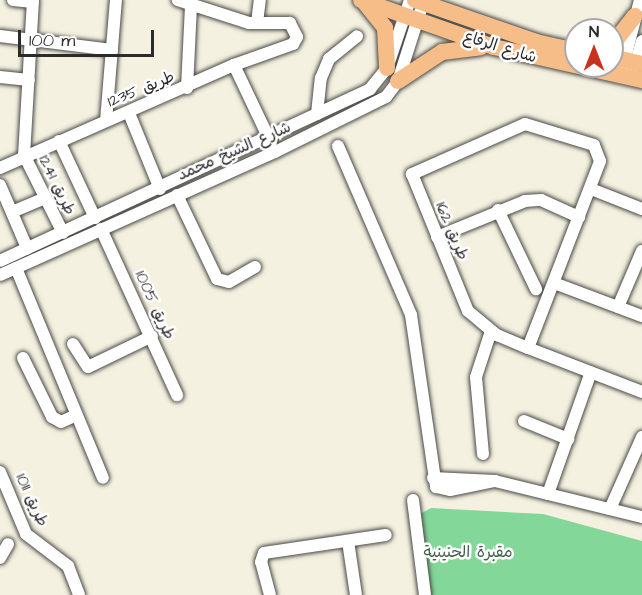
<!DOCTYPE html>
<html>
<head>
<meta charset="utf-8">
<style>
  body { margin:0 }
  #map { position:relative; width:642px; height:595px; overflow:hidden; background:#f4f1e0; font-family:"Architects Daughter","Playpen Sans Arabic",sans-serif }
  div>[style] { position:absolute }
  .green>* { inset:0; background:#83d799 }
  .roads { filter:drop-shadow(0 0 2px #494946) drop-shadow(0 0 2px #494946) }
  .minor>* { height:12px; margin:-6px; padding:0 6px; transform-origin:6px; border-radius:6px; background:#fff }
  .major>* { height:16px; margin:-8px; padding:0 8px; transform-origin:8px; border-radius:8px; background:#f7bd88 }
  span { translate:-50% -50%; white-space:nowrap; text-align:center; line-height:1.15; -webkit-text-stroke:5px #fff; paint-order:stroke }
  .street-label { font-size:16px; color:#2b2b2b }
  .park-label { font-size:16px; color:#455f4c }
  .north { position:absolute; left:564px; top:18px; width:60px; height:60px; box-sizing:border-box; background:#fff; border:2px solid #aaa; border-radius:50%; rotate:0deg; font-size:16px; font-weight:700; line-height:24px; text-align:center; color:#2b2b2b }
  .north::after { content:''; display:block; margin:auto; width:21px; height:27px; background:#c8321e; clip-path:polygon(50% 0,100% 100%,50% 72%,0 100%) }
  .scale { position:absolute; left:18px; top:30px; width:136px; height:27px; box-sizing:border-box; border:3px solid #2b2b2b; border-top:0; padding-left:8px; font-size:18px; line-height:21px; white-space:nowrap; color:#2b2b2b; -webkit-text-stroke:4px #fff; paint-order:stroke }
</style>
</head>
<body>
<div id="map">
  <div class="green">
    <div style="clip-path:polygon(431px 508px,543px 514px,642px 541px,642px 595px,431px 595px,418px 515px)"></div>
  </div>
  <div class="roads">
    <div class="minor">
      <div style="left:13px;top:0;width:20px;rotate:6deg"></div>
      <div style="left:33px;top:0;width:155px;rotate:93.3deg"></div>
      <div style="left:24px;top:155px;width:87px;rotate:63.4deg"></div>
      <div style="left:257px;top:23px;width:23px;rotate:-83deg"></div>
      <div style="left:0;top:36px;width:113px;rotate:7.1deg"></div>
      <div style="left:234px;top:65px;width:86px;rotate:64.6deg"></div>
      <div style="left:623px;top:66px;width:68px;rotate:-75.6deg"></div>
      <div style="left:634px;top:69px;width:29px;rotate:-74deg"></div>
      <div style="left:0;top:77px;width:29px;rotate:6deg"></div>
      <div style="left:187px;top:88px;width:83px;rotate:-87.2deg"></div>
      <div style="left:129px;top:113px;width:82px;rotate:67.8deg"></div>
      <div style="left:317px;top:114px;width:36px;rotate:-84deg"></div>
      <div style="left:321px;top:78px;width:21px;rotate:-67deg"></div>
      <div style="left:329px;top:59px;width:36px;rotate:-39deg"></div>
      <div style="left:106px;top:121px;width:121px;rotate:-85.3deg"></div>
      <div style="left:59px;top:141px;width:85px;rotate:64.9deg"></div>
      <div style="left:338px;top:146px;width:184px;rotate:66.6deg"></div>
      <div style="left:411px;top:315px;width:174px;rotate:81.7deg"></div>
      <div style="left:436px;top:487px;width:14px;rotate:12deg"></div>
      <div style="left:450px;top:490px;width:46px;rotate:-11.3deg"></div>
      <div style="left:0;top:168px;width:256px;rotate:-23.8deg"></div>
      <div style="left:234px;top:65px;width:63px;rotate:-19.6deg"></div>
      <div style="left:293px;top:44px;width:8px;rotate:-60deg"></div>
      <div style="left:297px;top:37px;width:16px;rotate:-117deg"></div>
      <div style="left:290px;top:23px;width:41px;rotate:180deg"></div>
      <div style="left:249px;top:23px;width:75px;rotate:-162.1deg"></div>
      <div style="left:0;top:185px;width:69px;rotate:66.8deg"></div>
      <div style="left:591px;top:189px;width:55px;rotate:21.4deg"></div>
      <div style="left:177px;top:195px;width:93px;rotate:64.5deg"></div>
      <div style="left:217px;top:279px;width:12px;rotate:14deg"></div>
      <div style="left:229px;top:282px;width:30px;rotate:-30deg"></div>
      <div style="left:498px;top:210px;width:88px;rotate:64.3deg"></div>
      <div style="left:12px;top:212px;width:36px;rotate:-23deg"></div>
      <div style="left:101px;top:229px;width:183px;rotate:65.4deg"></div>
      <div style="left:437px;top:237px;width:95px;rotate:-22.2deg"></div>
      <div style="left:525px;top:201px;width:16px;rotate:-4deg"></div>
      <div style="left:541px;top:200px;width:42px;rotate:24.1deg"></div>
      <div style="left:0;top:261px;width:408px;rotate:-24.9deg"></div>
      <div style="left:370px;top:89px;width:27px;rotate:-51deg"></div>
      <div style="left:387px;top:68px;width:72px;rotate:-71.3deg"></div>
      <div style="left:16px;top:268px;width:227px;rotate:67.5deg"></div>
      <div style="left:0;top:275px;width:301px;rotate:-24.1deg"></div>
      <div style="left:275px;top:152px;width:124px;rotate:-26.4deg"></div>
      <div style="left:386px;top:97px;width:20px;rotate:-53deg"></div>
      <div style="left:398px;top:81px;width:82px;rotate:-72.2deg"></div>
      <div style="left:554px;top:283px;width:94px;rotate:20.6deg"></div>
      <div style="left:618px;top:307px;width:61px;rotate:-66.8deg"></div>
      <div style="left:73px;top:344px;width:27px;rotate:57deg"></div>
      <div style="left:88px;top:367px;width:71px;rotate:-25.8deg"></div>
      <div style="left:528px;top:348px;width:200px;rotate:-68.9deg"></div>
      <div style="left:600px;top:161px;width:17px;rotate:-111deg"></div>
      <div style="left:594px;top:145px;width:72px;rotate:-163.1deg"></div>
      <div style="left:525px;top:124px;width:124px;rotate:156.1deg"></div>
      <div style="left:412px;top:174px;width:148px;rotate:67.8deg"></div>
      <div style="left:468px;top:311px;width:38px;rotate:40deg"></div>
      <div style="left:497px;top:335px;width:34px;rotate:23deg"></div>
      <div style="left:528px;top:348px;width:122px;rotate:21.1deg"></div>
      <div style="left:23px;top:358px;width:66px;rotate:63.8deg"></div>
      <div style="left:52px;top:417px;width:10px;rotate:29deg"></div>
      <div style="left:61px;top:422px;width:17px;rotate:-24deg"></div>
      <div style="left:524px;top:421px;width:48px;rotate:22.2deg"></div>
      <div style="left:483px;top:454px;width:77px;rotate:-95.2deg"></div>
      <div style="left:476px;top:377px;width:48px;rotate:-71.9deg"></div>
      <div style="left:0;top:472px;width:67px;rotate:67.2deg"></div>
      <div style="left:26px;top:534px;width:53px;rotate:37.3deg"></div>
      <div style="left:68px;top:566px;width:31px;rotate:69deg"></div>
      <div style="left:433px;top:478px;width:62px;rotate:2.8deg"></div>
      <div style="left:495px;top:481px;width:151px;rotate:13.8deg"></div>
      <div style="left:548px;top:494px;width:129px;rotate:-70.6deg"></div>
      <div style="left:413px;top:500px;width:96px;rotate:82.8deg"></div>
      <div style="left:610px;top:509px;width:79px;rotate:-66deg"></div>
      <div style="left:348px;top:541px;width:55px;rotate:81.6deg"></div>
      <div style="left:0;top:558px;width:16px;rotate:-60deg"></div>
      <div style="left:270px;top:595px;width:34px;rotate:-105deg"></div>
      <div style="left:261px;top:562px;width:9px;rotate:-72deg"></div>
      <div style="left:264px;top:553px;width:123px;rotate:-8.4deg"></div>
    </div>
    <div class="major">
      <div style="left:361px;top:0;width:141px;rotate:19.5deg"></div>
      <div style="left:494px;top:47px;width:152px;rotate:12.6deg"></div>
      <div style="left:415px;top:0;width:128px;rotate:19.1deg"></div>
      <div style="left:536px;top:42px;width:41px;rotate:12.7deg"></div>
      <div style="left:365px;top:3px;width:32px;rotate:51deg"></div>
      <div style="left:385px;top:28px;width:40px;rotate:87.1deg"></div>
      <div style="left:612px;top:45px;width:37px;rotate:-52deg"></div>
      <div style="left:612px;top:57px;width:31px;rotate:13deg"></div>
      <div style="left:398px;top:81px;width:53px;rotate:-33.4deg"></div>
      <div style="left:442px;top:52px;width:39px;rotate:-7deg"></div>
    </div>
  </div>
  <div class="street-label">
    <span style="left:500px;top:47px;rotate:17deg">شارع الرفاع</span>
    <span style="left:141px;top:89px;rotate:-22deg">طريق 1235</span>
    <span style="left:234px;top:151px;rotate:-24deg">شارع الشيخ محمد</span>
    <span style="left:57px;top:185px;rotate:64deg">طريق 1241</span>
    <span style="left:452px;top:231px;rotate:67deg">طريق 162</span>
    <span style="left:155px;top:305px;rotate:65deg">طريق 1005</span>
    <span style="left:32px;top:500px;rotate:65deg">طريق 1011</span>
  </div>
  <div class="park-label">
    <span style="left:468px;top:552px">مقبرة الحنينية</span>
  </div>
  <div class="north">N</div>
  <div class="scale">100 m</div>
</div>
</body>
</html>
